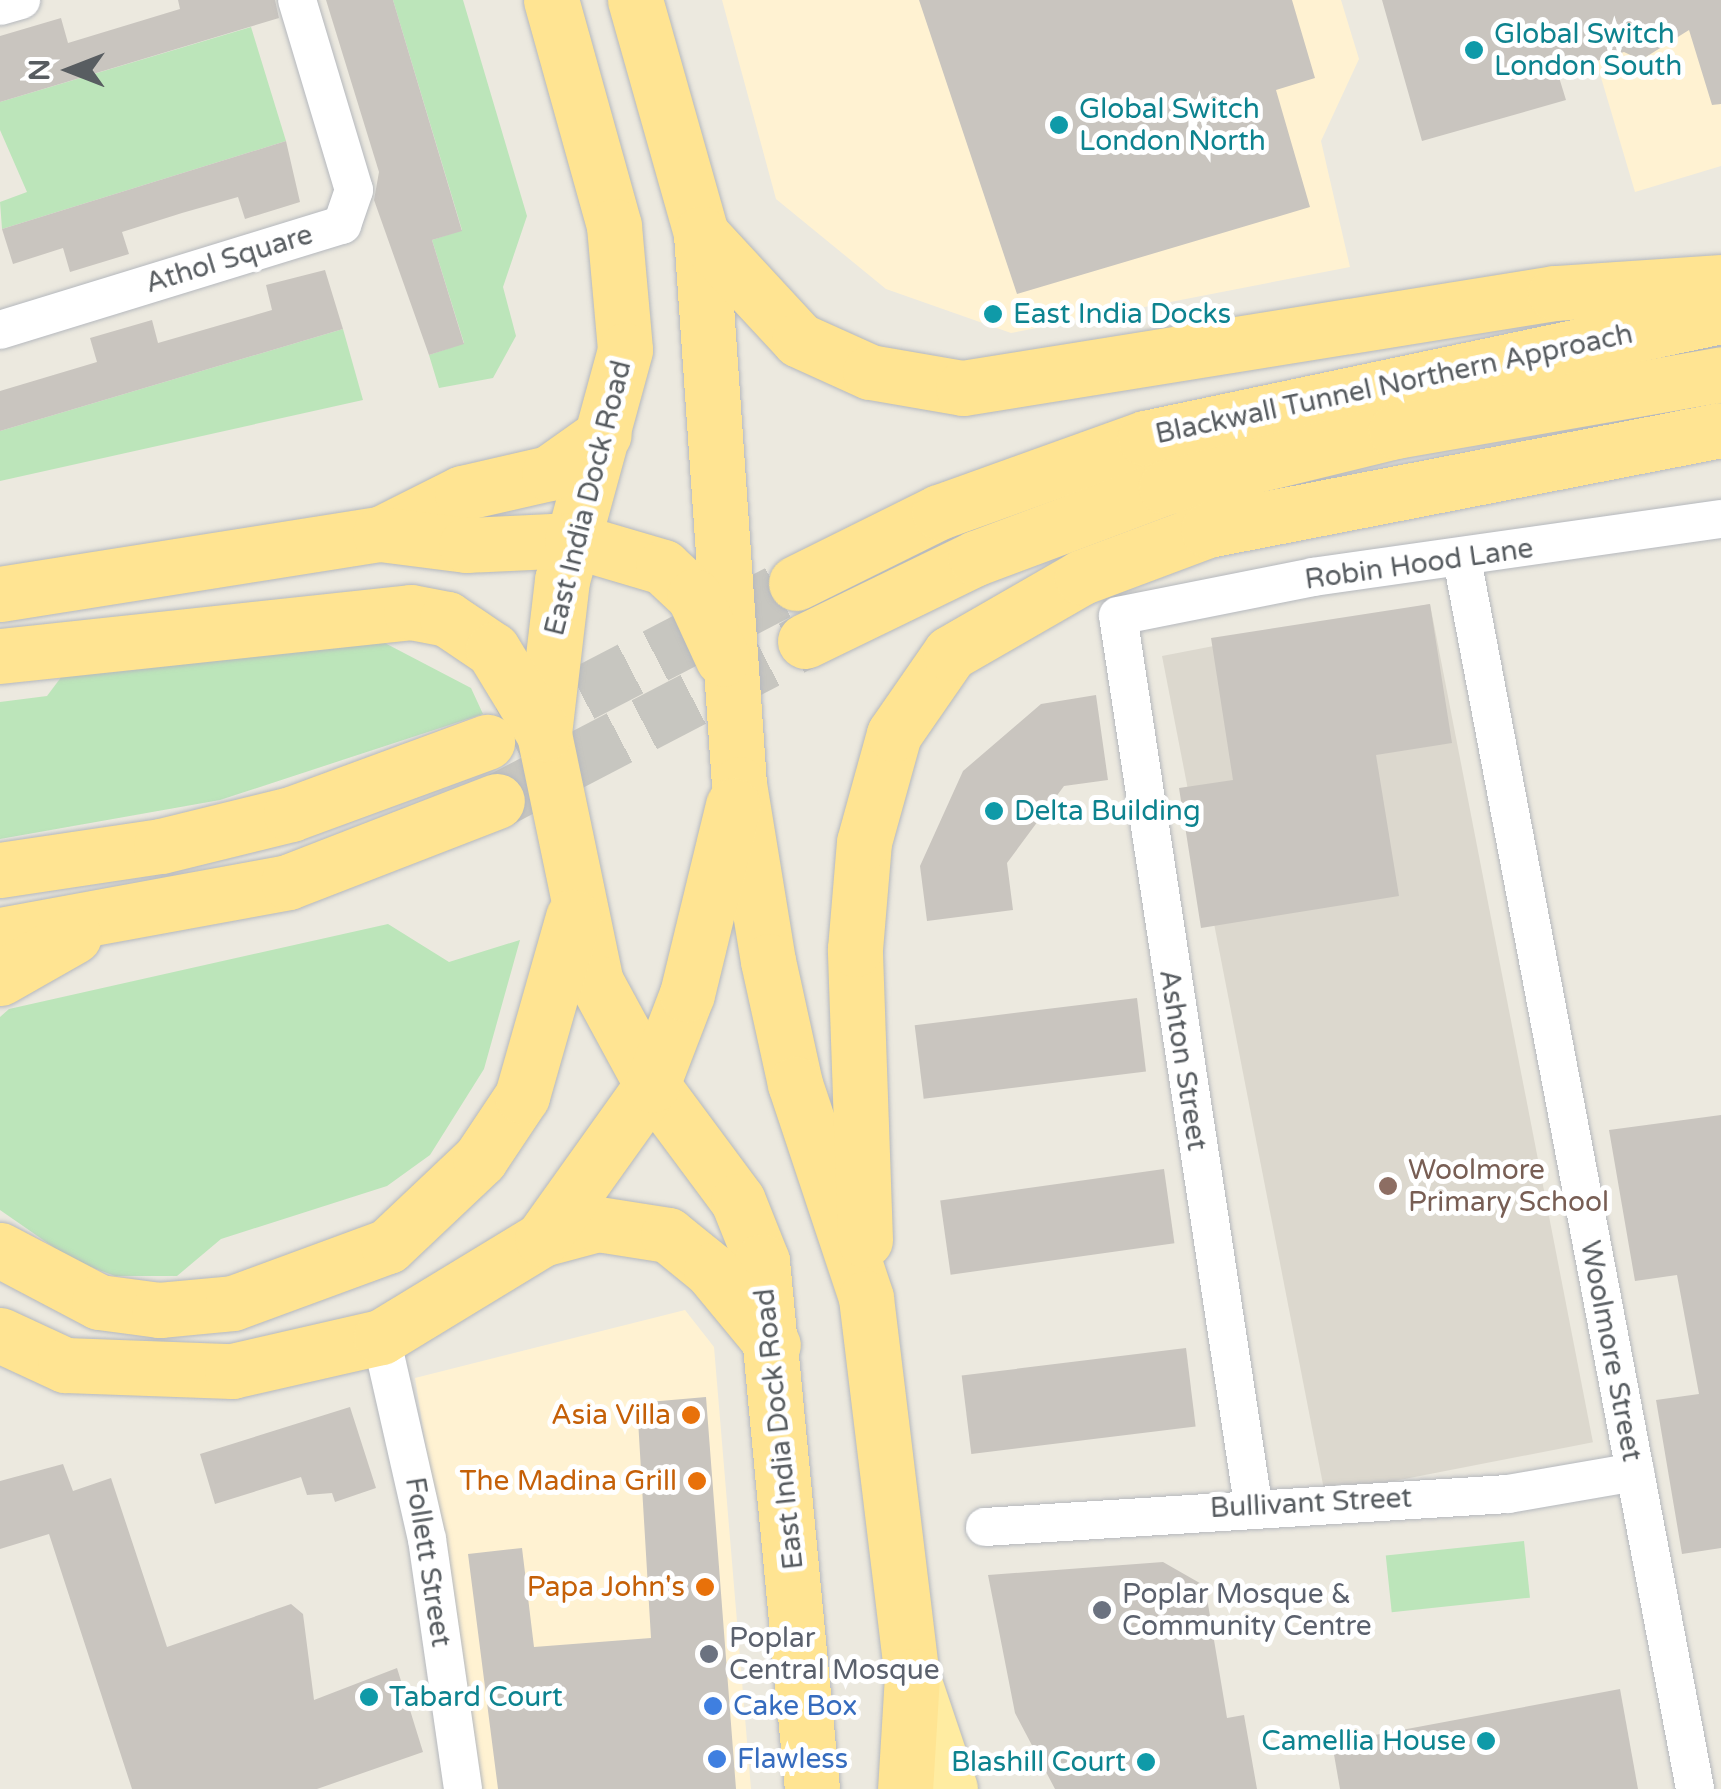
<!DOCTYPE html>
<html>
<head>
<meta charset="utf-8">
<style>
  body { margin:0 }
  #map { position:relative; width:1721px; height:1789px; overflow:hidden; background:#ece9df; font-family:"Varela Round",sans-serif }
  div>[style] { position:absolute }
  .commercial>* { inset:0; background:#fff2d2 }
  .education>* { inset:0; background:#dcd8ce; transform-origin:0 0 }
  .green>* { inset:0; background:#bce5ba; transform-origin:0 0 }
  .building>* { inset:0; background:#c9c5bf; transform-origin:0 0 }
  .trunk-tunnel>* { height:55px; margin-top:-27.5px; transform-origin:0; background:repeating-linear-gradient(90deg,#c7c6c0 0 55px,transparent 0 83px) }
  .roads { filter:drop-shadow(0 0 2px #b5b8bd) drop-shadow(0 0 2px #b5b8bd) }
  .minor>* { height:38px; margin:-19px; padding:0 19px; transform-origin:19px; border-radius:19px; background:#fff }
  .primary>* { height:55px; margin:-27.5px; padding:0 27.5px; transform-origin:27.5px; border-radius:27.5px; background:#ffeca1 }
  .trunk>* { height:55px; margin:-27.5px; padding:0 27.5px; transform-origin:27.5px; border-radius:27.5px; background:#ffe492 }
  .dots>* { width:28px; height:28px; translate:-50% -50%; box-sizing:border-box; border:5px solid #fff; border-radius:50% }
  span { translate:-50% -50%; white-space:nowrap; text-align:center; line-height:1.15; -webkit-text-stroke:10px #fff; paint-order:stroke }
  .culture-label { font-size:28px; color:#0d838f }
  .left { translate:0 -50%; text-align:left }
  .right { translate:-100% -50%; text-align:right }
  .street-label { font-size:28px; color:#585d61 }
  .education-label { font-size:28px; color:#785e54 }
  .food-label { font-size:28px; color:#c56008 }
  .worship-label { font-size:28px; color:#5b616d }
  .shop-label { font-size:28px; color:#366cbe }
  .north { position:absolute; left:20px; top:20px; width:100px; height:100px; -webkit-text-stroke:8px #fff; paint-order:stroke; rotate:270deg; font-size:28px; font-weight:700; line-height:40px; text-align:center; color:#585d61 }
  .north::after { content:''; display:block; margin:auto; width:35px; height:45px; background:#585d61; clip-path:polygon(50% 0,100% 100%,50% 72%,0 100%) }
</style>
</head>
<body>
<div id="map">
  <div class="commercial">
    <div style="clip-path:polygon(722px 0,1341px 0,1359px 59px,1321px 141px,1350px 267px,1011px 333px,886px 289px,776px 199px)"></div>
    <div style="clip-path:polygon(1578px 0,1721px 0,1721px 166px,1635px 192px)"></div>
    <div style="clip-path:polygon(685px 1310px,714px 1347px,751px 1789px,480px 1789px,415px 1378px)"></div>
  </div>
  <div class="education">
    <div style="left:1430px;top:604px;width:854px;height:273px;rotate:79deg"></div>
  </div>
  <div class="green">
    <div style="clip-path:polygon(393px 0,463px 0,527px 216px,503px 287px,516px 336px,493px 378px,439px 388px,429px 355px,464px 343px,432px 240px,462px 230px)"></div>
    <div style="clip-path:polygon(251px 27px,286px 141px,2px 229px,0 202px,27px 192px,0 130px,0 102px)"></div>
    <div style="clip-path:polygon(343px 329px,363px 400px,0 481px,0 431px)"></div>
    <div style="clip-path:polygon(381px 641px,471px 688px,483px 714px,220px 800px,0 839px,0 702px,47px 696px,62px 676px)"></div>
    <div style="clip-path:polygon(388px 924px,449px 962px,520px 940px,484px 1069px,430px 1155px,387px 1186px,221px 1239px,177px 1276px,115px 1276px,72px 1260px,0 1210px,0 1017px,9px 1009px)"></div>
    <div style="left:1524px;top:1541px;width:57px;height:139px;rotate:84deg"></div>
  </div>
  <div class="building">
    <div style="clip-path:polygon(178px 0,275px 0,279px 18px,0 102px,0 36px,61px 18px,68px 43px,180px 9px)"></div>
    <div style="clip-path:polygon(326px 0,393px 0,462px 231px,432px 240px,464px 344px,429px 355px,374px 200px,379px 172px)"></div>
    <div style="clip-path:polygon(919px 0,1292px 0,1315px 78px,1276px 90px,1310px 207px,1017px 294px)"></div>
    <div style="clip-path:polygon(1382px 0,1721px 0,1721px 104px,1712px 105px,1689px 30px,1641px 60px,1624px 52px,1558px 74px,1566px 100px,1422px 141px)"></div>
    <div style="clip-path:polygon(286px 141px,300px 202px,245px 219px,238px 197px,182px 213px,122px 232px,129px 254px,70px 272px,63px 248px,13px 264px,2px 229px)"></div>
    <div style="clip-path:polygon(325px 270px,343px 329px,0 431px,0 391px,97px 362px,90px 338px,152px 320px,158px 343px,272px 310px,266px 285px)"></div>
    <div style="clip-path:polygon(1430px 604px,1452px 743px,1376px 755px,1399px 896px,1201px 928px,1179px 788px,1233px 780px,1211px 638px)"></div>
    <div style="clip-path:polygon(1096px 695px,1108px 780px,1064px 786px,1007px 863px,1013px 910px,927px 921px,920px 866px,963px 771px,1041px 704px)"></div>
    <div style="left:1137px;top:998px;width:74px;height:224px;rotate:83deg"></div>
    <div style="clip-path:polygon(1721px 1115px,1721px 1548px,1682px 1554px,1656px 1400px,1699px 1394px,1677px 1275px,1635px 1281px,1609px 1130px)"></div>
    <div style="left:1164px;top:1169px;width:75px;height:226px;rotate:82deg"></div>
    <div style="left:1186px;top:1348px;width:79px;height:226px;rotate:83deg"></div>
    <div style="clip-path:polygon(706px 1397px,736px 1789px,498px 1789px,468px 1554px,522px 1548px,534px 1647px,651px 1638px,637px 1403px)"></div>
    <div style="clip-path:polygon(350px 1407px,376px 1488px,335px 1502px,332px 1493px,307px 1495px,301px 1477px,215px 1504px,200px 1454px)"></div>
    <div style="clip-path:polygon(63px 1464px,73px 1491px,111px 1478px,167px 1647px,291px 1604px,303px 1614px,314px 1700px,397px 1668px,423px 1752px,317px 1789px,132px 1789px,49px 1534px,0 1549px,0 1481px)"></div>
    <div style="clip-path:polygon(1163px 1562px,1205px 1586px,1227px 1718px,1244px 1715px,1257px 1789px,1055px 1789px,1015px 1713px,988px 1575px)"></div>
    <div style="clip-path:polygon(1620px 1689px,1638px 1789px,1340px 1789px,1332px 1743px)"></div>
  </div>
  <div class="trunk-tunnel">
    <div style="left:508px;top:732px;width:324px;rotate:-27.4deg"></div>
    <div style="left:497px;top:801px;width:347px;rotate:-27.5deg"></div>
  </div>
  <div class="roads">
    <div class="minor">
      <div style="left:0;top:6px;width:22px;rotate:-16deg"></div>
      <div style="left:0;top:330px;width:358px;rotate:-17.1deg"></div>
      <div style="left:342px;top:225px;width:37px;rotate:-71deg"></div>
      <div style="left:354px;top:190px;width:198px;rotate:-106.7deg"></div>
      <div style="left:1462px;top:559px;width:1252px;rotate:79.27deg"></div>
      <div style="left:381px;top:1337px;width:207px;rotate:77.2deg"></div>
      <div style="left:427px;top:1539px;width:253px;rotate:81.8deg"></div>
      <div style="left:1253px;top:1504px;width:898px;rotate:-98.64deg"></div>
      <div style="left:1118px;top:616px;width:199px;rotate:-11.3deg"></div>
      <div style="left:1313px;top:577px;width:412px;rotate:-8.1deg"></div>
      <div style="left:985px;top:1527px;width:524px;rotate:-3.61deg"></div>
      <div style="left:1508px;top:1494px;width:129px;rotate:-9.8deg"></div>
    </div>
    <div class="primary">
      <div style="left:912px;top:1676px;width:119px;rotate:71.4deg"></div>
    </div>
    <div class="trunk">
      <div style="left:551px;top:0;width:235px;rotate:74.4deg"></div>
      <div style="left:614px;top:226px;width:124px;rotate:84.9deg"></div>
      <div style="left:625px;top:350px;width:238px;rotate:105.3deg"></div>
      <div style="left:562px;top:580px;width:155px;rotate:96.7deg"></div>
      <div style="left:544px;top:734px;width:253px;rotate:78.2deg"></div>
      <div style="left:596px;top:982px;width:117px;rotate:61.5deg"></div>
      <div style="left:652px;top:1085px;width:144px;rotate:53.4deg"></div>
      <div style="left:738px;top:1201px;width:65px;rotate:68.2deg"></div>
      <div style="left:762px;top:1261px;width:530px;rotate:84.59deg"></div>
      <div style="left:635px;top:0;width:243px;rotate:74.2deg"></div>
      <div style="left:701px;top:234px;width:551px;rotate:86.05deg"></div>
      <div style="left:739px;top:784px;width:179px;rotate:80.7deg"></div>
      <div style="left:768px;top:961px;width:126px;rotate:77.6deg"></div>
      <div style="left:795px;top:1084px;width:225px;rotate:71.6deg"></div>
      <div style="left:866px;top:1298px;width:381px;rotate:83.1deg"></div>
      <div style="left:912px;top:1676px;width:113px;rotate:93.5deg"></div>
      <div style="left:701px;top:234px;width:144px;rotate:47.2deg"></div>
      <div style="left:799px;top:340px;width:78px;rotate:24.3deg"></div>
      <div style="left:870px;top:372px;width:94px;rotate:9.8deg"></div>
      <div style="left:963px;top:388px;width:600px;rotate:-9.12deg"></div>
      <div style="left:1555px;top:293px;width:166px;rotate:-3.8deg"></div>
      <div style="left:380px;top:534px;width:92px;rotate:-26.6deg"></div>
      <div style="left:462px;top:493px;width:89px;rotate:-12.9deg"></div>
      <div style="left:549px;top:473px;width:67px;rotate:-35.3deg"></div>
      <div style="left:796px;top:583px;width:160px;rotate:-26.4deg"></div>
      <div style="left:939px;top:512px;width:219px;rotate:-19.8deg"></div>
      <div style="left:1145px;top:438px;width:589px;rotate:-11.96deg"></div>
      <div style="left:0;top:594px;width:385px;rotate:-9deg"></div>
      <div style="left:380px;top:534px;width:87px;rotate:7.3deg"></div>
      <div style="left:466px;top:545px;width:106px;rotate:-2.7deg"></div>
      <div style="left:572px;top:540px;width:95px;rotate:16.5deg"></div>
      <div style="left:663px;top:567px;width:42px;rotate:43.1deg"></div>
      <div style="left:694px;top:596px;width:69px;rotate:65.3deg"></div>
      <div style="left:805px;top:641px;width:190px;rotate:-25.9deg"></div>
      <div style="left:976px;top:558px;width:203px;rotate:-20.5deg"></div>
      <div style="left:1166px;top:487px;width:237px;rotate:-13.7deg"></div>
      <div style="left:1396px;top:431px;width:330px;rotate:-9.9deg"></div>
      <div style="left:0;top:656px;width:413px;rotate:-6.1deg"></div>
      <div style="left:411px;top:612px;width:37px;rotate:11deg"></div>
      <div style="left:447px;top:619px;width:55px;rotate:34deg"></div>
      <div style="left:493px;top:650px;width:98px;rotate:58.7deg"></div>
      <div style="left:0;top:870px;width:163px;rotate:-8.5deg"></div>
      <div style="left:161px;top:846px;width:134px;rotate:-13.8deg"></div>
      <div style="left:291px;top:814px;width:209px;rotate:-20.2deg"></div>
      <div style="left:0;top:935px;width:293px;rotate:-10.4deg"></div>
      <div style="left:288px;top:882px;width:224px;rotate:-21.2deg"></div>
      <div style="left:0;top:978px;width:85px;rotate:-29.6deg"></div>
      <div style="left:542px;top:1239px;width:58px;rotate:-15deg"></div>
      <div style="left:598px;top:1224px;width:71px;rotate:8.9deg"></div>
      <div style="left:668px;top:1235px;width:55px;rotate:39.1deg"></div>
      <div style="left:711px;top:1270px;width:97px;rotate:50.4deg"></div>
      <div style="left:865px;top:1240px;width:291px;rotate:-92deg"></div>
      <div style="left:855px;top:949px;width:107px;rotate:-85.2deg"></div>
      <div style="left:864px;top:842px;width:112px;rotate:-74.5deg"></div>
      <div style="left:894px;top:734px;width:98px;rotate:-55.3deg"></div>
      <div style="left:950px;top:653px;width:152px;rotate:-29.9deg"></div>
      <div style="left:1082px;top:577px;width:134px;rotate:-20.5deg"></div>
      <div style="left:1208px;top:530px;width:523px;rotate:-11.03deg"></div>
      <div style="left:0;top:1250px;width:112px;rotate:27.7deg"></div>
      <div style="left:99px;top:1302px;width:61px;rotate:7.6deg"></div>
      <div style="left:159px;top:1310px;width:74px;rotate:-5.4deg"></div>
      <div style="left:233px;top:1303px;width:165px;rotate:-20.2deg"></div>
      <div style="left:388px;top:1246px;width:127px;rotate:-43.4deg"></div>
      <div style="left:480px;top:1159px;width:76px;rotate:-56.3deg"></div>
      <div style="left:522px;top:1096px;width:186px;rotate:-74.1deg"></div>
      <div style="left:0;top:1335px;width:72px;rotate:24.8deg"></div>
      <div style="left:65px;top:1365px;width:167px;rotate:2.1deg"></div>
      <div style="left:232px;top:1371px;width:153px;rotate:-12.9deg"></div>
      <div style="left:381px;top:1337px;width:188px;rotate:-31.3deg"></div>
      <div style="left:542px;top:1239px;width:189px;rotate:-54.5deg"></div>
      <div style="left:652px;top:1085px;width:97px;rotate:-69deg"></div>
      <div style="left:687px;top:994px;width:194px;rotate:-76.3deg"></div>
    </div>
  </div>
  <div class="dots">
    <div style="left:1474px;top:50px;background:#0f9aa8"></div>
    <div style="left:1059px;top:125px;background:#0f9aa8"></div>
    <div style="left:993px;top:314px;background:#0f9aa8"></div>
    <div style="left:994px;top:811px;background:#0f9aa8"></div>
    <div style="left:1388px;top:1186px;background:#8d6e63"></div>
    <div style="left:691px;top:1415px;background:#e8710a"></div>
    <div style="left:697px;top:1481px;background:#e8710a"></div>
    <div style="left:705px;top:1587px;background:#e8710a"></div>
    <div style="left:1102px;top:1610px;background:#6b7280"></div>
    <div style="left:709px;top:1654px;background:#6b7280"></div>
    <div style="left:369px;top:1697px;background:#0f9aa8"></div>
    <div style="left:713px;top:1706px;background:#3f7fe0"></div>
    <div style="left:1486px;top:1741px;background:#0f9aa8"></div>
    <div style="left:717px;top:1759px;background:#3f7fe0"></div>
    <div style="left:1146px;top:1762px;background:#0f9aa8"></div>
  </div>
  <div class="culture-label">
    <span class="left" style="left:1494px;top:50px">Global Switch<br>London South</span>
    <span class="left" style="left:1079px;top:125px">Global Switch<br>London North</span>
    <span class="left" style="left:1013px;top:314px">East India Docks</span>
    <span class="left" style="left:1014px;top:811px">Delta Building</span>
    <span class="left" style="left:389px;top:1697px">Tabard Court</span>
    <span class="right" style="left:1466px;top:1741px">Camellia House</span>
    <span class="right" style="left:1126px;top:1762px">Blashill Court</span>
  </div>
  <div class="street-label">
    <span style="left:229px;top:259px;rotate:-17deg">Athol Square</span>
    <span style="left:1394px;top:384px;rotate:-12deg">Blackwall Tunnel Northern Approach</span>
    <span style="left:588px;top:498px;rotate:-76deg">East India Dock Road</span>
    <span style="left:1419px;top:564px;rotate:-8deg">Robin Hood Lane</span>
    <span style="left:1183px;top:1060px;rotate:81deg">Ashton Street</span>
    <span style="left:1611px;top:1351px;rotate:79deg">Woolmore Street</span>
    <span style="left:779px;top:1429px;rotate:-96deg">East India Dock Road</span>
    <span style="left:1311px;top:1503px;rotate:-3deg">Bullivant Street</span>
    <span style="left:428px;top:1562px;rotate:81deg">Follett Street</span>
  </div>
  <div class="education-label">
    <span class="left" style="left:1408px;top:1186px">Woolmore<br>Primary School</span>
  </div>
  <div class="food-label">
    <span class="right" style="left:671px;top:1415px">Asia Villa</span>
    <span class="right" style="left:677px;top:1481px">The Madina Grill</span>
    <span class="right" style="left:685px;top:1587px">Papa John's</span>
  </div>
  <div class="worship-label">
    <span class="left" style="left:1122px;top:1610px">Poplar Mosque &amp;<br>Community Centre</span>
    <span class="left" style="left:729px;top:1654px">Poplar<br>Central Mosque</span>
  </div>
  <div class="shop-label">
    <span class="left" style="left:733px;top:1706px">Cake Box</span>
    <span class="left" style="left:737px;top:1759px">Flawless</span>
  </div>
  <div class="north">N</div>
</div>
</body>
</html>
